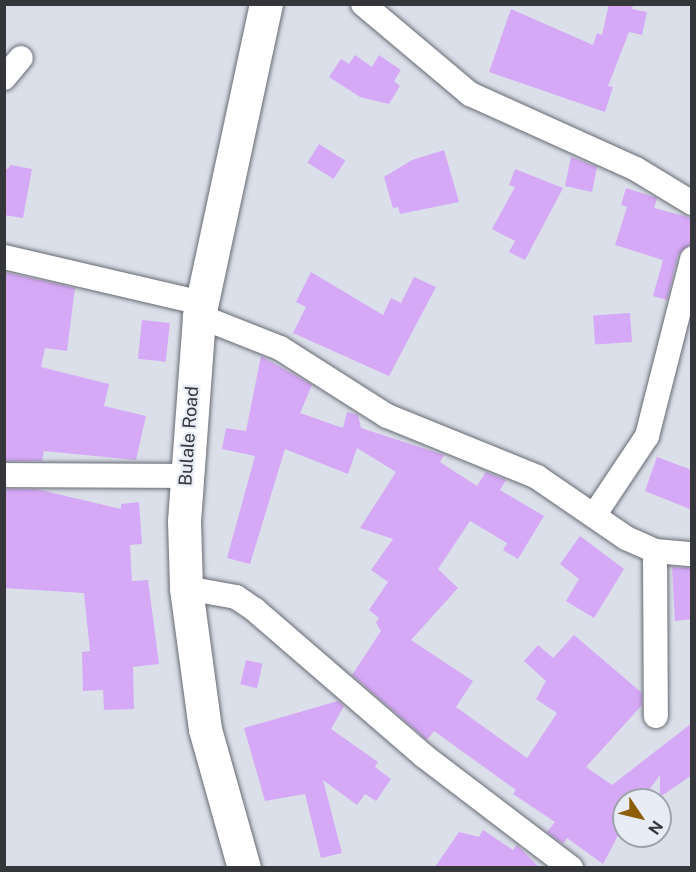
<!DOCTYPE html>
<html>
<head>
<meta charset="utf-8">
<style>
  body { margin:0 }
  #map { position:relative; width:696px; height:872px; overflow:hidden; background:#dadfe9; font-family:"Public Sans",sans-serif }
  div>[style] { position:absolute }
  .building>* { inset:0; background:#d6a9f6; transform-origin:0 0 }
  .roads { filter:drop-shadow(0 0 2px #666a73) drop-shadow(0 0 2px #666a73) }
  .street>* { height:24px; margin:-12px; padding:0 12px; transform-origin:12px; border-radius:12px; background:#fff }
  .secondary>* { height:33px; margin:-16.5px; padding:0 16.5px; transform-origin:16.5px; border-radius:16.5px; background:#fff }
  span { translate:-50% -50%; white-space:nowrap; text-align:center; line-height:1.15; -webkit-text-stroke:4.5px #e7ecf6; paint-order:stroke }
  .street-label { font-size:18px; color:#34363a }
  .frame { position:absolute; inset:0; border:6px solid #34363a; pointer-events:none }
  .north { position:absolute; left:612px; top:788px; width:60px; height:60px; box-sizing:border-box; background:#e7ecf6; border:2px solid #9fa3ab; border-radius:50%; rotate:125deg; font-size:16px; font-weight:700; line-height:24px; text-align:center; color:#34363a }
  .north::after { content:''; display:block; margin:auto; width:21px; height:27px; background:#8d5d07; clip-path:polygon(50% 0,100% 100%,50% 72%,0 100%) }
</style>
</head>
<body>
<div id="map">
  <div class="building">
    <div style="clip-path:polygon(609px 4px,633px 4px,632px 9px,647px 12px,642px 35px,629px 32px,608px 86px,613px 87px,605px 112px,489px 72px,511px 9px,593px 45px,597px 33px,602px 35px)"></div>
    <div style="clip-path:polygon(355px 55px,372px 67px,379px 55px,401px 70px,394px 81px,400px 86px,389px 104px,360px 97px,329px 77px,341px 59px,349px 64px)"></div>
    <div style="left:319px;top:144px;width:31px;height:22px;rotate:32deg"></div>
    <div style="clip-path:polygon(444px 150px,459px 202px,400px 214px,398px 207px,393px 208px,384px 177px,412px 160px)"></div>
    <div style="clip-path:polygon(571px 157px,597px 167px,592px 192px,565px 186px)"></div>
    <div style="clip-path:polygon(11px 165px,32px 169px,23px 218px,4px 215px,4px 172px)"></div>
    <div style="clip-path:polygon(515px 169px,563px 188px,525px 260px,509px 252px,515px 241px,492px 229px,515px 187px,509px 185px)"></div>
    <div style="clip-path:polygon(626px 188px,657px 198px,654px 208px,692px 218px,690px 245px,678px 255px,667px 300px,653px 296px,663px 260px,615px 245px,627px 207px,621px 205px)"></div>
    <div style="clip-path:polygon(4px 272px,75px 288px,67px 351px,45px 348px,41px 367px,109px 384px,104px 406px,146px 416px,136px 460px,44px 451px,42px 461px,4px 461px)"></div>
    <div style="clip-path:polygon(311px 272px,383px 315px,391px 298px,401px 303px,414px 277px,436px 287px,389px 376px,293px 333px,306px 307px,296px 302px)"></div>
    <div style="left:630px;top:313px;width:29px;height:37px;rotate:86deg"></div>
    <div style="left:142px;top:320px;width:28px;height:39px;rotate:6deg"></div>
    <div style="clip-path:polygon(261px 356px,312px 385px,300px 413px,343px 428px,347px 412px,358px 415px,361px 428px,444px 455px,440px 462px,477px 486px,486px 472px,506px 480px,500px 490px,544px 516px,518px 559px,503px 550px,507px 543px,470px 521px,438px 569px,458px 588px,411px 640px,473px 681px,456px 707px,527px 758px,557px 713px,536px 699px,546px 681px,524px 661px,538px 645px,553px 658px,574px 635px,642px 693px,642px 705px,586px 767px,612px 785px,692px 723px,692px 775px,660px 797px,660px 775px,642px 800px,624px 800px,624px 808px,612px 819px,623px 826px,603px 864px,567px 838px,563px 844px,547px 832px,555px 822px,513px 794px,516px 790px,434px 731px,427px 740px,352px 675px,381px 631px,376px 623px,379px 618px,369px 610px,388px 582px,371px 570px,393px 539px,360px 528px,396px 472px,357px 448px,348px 474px,285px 449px,250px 564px,227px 558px,255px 456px,222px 449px,226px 428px,246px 431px)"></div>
    <div style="clip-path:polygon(657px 457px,692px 470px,692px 510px,645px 491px)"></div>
    <div style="clip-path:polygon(4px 489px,36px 489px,121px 509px,121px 504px,139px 502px,142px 544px,130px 545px,132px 581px,148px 580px,159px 664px,133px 667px,134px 709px,104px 710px,103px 690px,83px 691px,82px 652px,90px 651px,84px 593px,4px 588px)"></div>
    <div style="clip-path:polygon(580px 536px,624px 569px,594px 618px,566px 601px,579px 579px,560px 564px)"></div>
    <div style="clip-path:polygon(672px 567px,692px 568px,692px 619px,675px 621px)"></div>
    <div style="left:246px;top:660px;width:17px;height:25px;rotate:13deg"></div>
    <div style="clip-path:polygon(338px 701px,344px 706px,331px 729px,378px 762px,375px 767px,391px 779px,376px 801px,365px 794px,357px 805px,323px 780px,342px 853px,321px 858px,305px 794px,265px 801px,244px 728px)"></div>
    <div style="clip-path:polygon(483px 830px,513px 850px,517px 845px,539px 867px,435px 867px,459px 832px,479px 837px)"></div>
  </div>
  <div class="roads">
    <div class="street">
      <div style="left:363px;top:4px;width:140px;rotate:40.1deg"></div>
      <div style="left:470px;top:94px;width:182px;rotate:24.3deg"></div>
      <div style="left:636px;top:169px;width:66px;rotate:31.3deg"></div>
      <div style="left:4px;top:78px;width:26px;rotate:-50deg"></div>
      <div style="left:4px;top:257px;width:202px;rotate:13.1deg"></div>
      <div style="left:199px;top:316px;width:87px;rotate:21.6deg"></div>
      <div style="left:280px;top:348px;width:127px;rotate:32.4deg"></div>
      <div style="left:387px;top:416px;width:162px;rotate:22.1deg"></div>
      <div style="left:537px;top:477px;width:108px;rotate:34.4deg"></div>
      <div style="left:626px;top:538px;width:32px;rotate:24deg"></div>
      <div style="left:655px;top:551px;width:37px;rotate:5deg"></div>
      <div style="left:4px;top:475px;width:181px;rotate:0.3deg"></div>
      <div style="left:595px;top:514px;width:94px;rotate:-56.3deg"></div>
      <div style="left:647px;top:436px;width:183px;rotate:-75.7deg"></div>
      <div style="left:655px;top:551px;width:165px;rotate:89.7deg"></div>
      <div style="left:186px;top:588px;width:51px;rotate:10.2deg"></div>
      <div style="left:236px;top:597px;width:23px;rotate:34deg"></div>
      <div style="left:255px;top:610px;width:223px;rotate:40.8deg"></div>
      <div style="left:424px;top:756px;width:185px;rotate:37.3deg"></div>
    </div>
    <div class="secondary">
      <div style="left:244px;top:868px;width:144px;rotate:-105.7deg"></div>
      <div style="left:205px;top:729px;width:142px;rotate:-97.7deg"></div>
      <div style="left:186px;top:588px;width:67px;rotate:-91.7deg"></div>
      <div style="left:184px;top:521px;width:206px;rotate:-85.8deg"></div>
      <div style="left:199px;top:316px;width:319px;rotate:-77.9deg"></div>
    </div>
  </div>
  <div class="street-label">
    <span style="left:189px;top:436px;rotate:-86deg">Bulale Road</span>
  </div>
  <div class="frame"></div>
  <div class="north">N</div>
</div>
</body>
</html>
